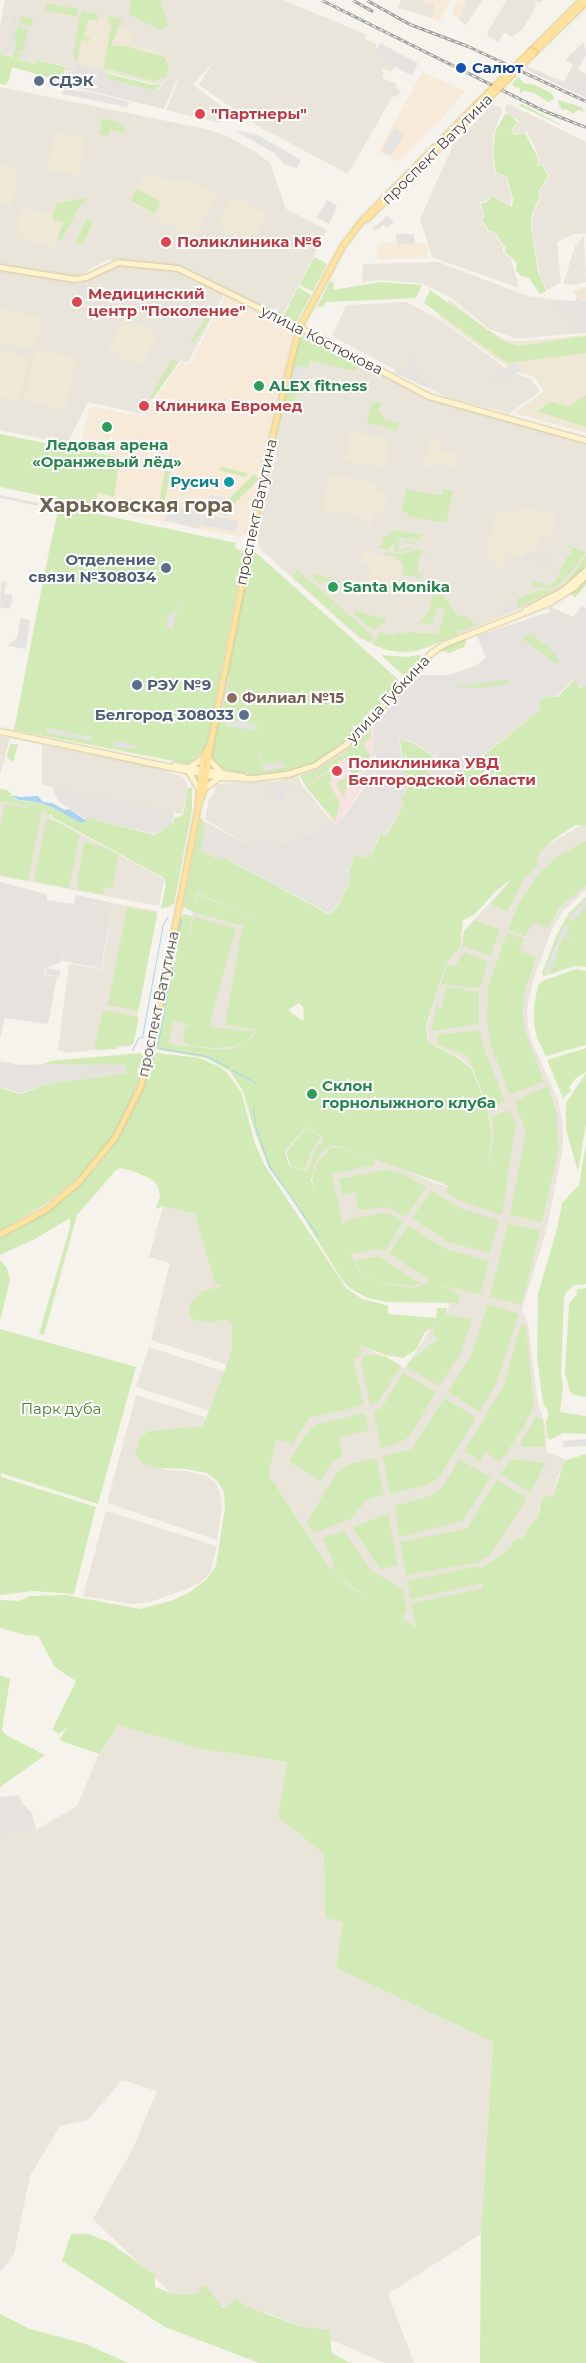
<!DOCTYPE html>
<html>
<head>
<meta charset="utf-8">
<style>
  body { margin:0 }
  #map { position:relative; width:586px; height:2363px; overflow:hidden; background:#f6f3ec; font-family:Montserrat,sans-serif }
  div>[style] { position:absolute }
  .residential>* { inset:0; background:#eae5da; transform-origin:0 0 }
  .commercial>* { inset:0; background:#f7ead8; transform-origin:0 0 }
  .industrial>* { inset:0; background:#e6e2dd }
  .education>* { inset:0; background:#efe8d6; transform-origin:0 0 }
  .medical>* { inset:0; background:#f6e3e0 }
  .green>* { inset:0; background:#d2eab5; transform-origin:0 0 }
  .parking>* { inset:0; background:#e5e3e0; transform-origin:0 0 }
  .water>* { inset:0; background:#a9d4f2 }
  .stream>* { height:1px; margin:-0.5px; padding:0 0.5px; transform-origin:0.5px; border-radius:0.5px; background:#a9d4f2 }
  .roads { filter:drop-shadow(0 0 1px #d6c79b) drop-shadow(0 0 1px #d6c79b) }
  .secondary>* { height:4.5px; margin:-2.25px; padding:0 2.25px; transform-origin:2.25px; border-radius:2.25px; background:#fff3cd }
  .primary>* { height:5px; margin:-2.5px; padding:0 2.5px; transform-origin:2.5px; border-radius:2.5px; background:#ffe39c }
  .rail>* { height:3px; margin-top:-1.5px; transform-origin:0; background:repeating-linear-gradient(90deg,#fff 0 4px,#9a9a9a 0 8px); box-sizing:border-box; border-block:1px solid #9a9a9a }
  .bridges { filter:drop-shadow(0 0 1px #e6c16a) drop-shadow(0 0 1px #e6c16a) }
  .primary-bridge>* { height:5px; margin:-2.5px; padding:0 2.5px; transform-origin:2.5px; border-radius:2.5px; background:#ffe39c }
  .dots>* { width:14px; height:14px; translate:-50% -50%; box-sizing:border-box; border:2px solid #fff; border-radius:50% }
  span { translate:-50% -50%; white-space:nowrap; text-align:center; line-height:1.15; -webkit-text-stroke:4px #fff; paint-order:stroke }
  .transit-label { font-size:15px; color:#164399; font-weight:700 }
  .left { translate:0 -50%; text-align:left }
  .service-label { font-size:15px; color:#4e5e75; font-weight:700 }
  .right { translate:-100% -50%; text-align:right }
  .health-label { font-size:15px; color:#be3a42; font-weight:700 }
  .street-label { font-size:15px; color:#4b4439 }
  .leisure-label { font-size:15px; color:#27864d; font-weight:700 }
  .culture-label { font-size:15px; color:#0d838f; font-weight:700 }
  .education-label { font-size:15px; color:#785e54; font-weight:700 }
  .park-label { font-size:15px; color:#4a7f2a }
  .district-label { font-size:20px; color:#6e6250; font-weight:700 }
</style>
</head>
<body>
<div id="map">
  <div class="residential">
    <div style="clip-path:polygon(5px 0,283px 0,367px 35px,365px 39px,376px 44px,375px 57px,395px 66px,392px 72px,382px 68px,381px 71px,384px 72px,382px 78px,397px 84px,396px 88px,401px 90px,397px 97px,393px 96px,348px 174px,258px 126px,199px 85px,213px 62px,193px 85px,221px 105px,220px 123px,166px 110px,178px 81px,167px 78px,162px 83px,155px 84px,75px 65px,73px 71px,66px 71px,66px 66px,36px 60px,35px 65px,23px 63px,12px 56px,0 54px,0 26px)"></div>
    <div style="clip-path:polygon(401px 0,422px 0,428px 4px,434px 2px,435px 7px,432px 18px,398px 8px)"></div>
    <div style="clip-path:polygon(463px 0,483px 0,466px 25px,458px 19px,466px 4px)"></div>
    <div style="clip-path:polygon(507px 0,543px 0,539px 3px,536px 1px,535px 8px,522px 30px,511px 37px,504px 32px,498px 42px,488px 36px,487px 33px)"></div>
    <div style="clip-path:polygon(0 87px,206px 129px,227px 136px,256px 152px,270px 163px,286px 209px,327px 230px,282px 316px,185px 269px,176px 266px,107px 260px,76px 277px,0 264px)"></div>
    <div style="clip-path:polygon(492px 104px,503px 109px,494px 132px,492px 151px,495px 172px,506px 177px,512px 199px,509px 205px,492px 195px,485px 202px,480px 202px,483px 216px,481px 218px,488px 232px,492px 231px,503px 247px,503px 252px,511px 259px,519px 288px,432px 257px,420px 219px,453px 145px)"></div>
    <div style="clip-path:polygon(509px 104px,586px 142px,586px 234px,574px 234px,557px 242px,561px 282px,547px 290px,540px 276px,532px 229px,532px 218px,541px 195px,539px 193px,549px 176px,544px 165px,539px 166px,537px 163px,539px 159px,536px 150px,527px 132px,514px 134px,512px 129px,520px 122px,505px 111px,505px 105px)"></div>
    <div style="clip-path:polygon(584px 236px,586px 282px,573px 285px,563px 284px,575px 246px)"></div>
    <div style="clip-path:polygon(438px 262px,528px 296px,559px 300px,559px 316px,568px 316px,569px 334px,517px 339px,489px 329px,450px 297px,420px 283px,381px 280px,362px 282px,363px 264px)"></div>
    <div style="clip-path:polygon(122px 263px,175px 269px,225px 292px,188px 363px,181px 360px,141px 414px,88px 402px,67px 444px,0 430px,0 270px,81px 283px,103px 270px)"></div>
    <div style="clip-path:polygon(406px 302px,440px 320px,511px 372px,531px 379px,540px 391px,510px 413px,448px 398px,332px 336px,346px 305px)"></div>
    <div style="clip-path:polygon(300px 333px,416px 393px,438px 402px,586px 442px,586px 566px,583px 570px,560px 590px,543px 599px,426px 648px,411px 652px,387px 650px,359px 638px,260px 549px,255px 533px,269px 455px)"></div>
    <div style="clip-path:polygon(0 736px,10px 738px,0 775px)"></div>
    <div style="clip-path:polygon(42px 745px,157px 767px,185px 778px,188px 787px,182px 814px,42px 785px)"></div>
    <div style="clip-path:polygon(297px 774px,302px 785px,329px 818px,321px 830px,277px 845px,260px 839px,250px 846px,205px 819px,209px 799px,214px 793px,216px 784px,277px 781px)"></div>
    <div style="clip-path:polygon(0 799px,44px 808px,48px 816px,164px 879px,159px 906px,0 876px)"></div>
    <div style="clip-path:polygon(586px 822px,586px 890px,563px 911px,552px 929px,534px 978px,527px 1008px,528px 1026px,533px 1044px,558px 1100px,563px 1125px,563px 1147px,547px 1228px,522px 1310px,528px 1324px,538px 1404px,545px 1423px,547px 1452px,567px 1460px,558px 1476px,555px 1491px,552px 1497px,539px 1506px,537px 1519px,525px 1536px,513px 1541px,511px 1547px,483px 1566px,483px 1588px,479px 1609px,416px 1627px,353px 1589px,331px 1570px,269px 1475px,276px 1439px,336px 1352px,363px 1346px,405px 1368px,441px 1313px,447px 1313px,451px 1297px,388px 1284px,360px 1274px,342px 1237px,341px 1215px,319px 1219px,308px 1197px,317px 1194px,312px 1181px,313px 1173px,290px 1166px,286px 1151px,307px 1126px,333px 1147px,339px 1146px,399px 1167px,437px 1184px,481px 1194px,488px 1172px,492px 1135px,487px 1109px,473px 1069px,461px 1058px,429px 1042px,427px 1026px,446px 964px,460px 947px,464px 931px,536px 852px)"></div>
    <div style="clip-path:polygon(196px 892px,268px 926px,266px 948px,254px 970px,262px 995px,258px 1029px,251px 1039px,244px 1044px,227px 1050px,169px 1044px)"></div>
    <div style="clip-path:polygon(113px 903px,157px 911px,131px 1046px,68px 1053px,58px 1050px,69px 964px,102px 969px)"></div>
    <div style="clip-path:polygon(163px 1206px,206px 1217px,222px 1268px,229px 1316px,236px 1323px,231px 1366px,151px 1340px,170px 1263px,149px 1257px)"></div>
    <div style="left:149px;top:1347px;width:96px;height:42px;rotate:18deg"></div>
    <div style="clip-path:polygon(136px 1395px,205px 1417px,206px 1423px,217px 1430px,142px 1460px,166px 1470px,185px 1471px,207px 1476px,217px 1485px,220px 1493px,222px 1507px,217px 1540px,107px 1503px)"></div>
    <div style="clip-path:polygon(106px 1511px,217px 1546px,210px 1573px,201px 1582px,185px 1590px,150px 1602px,132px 1604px,83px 1596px)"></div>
    <div style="clip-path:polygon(118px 1725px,197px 1748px,287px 1762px,278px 1817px,324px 1854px,325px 1918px,343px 1922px,336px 1968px,493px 2042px,481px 2234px,388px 2294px,414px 2363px,385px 2363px,268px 2313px,177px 2299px,93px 2219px,132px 2150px,157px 2091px,122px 2080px,88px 2120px,60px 2126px,30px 2176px,14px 2254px,0 2272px,0 1841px,8px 1834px,36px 1830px,77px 1806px,99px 1754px)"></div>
  </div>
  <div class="commercial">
    <div style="clip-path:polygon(422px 0,451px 0,440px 21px,432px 18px,435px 7px,434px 2px,428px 4px)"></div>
    <div style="left:457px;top:0;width:9px;height:16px;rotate:18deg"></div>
    <div style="clip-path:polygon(422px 72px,465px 91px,447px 113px,399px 161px,378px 152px)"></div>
    <div style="clip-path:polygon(380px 242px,426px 243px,428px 258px,379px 259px,377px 254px)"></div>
    <div style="clip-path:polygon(227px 293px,291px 325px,294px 331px,248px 532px,239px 537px,93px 507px,108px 444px,82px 439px,90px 406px,140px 416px,144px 415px,181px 362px,189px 365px)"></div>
  </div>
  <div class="industrial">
    <div style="clip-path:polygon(584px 42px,586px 55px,578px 70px,586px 74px,586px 98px,525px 69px,527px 66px,564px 82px,573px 65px,565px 60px)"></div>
    <div style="clip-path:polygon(75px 65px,109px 73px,108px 79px,155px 91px,159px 89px,167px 78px,176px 81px,164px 109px,74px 87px,64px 89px,46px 86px,52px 80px,66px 78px,66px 72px,74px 71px)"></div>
    <div style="clip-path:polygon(577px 297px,586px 302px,586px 333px,569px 334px,568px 316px,559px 316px,559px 300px,575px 301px)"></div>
    <div style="clip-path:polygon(582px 606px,586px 608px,586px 685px,579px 687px,576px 677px,557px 696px,546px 696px,538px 703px,540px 710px,452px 779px,435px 781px,426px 770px,433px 761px,442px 761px,411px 741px,399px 740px,405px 773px,413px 778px,400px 800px,404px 804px,386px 835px,380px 834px,370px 858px,355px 855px,347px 872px,351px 878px,340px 902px,330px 914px,224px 857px,221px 860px,201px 850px,204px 821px,250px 846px,260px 839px,277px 845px,321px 830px,329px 818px,336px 826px,367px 784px,362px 775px,370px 766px,373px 758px,374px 721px,415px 675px,448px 675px,475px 666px,486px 658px,477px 636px,552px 611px,547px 609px,551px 607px,573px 617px)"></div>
    <div style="clip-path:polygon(54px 787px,174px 812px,172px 824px,155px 834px,83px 817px,61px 803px,53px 791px)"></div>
    <div style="clip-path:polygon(0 882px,47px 894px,47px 900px,74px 904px,76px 895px,113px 903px,101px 968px,62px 961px,63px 951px,61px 962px,45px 969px,44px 975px,57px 977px,48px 1024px,5px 1018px,0 1038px)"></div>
    <div style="clip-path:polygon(0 1061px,20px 1065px,75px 1063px,126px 1065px,126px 1073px,48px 1084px,21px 1093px,0 1087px)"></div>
    <div style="clip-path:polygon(19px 1795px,23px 1804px,32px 1813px,36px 1830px,8px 1834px,0 1841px,0 1797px)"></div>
  </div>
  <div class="education">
    <div style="clip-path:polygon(86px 15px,120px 21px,119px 27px,134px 30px,131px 44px,163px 52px,171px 64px,166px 77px,155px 82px,77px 63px)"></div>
    <div style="left:55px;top:132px;width:32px;height:38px;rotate:11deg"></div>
    <div style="clip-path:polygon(0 165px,17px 169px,13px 206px,0 204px)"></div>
    <div style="clip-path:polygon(144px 176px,195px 182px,217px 193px,194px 238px,129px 203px)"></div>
    <div style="left:232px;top:196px;width:39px;height:32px;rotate:27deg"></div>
    <div style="clip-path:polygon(19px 207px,53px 213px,53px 220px,64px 222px,54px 247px,17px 237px)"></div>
    <div style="clip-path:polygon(586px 287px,586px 302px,577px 297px,573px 291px)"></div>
    <div style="clip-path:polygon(449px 299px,488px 330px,507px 340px,521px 341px,586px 335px,586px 433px,514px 413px,544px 391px,534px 377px,513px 371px,439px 318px)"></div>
    <div style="clip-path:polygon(0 309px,40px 317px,38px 326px,43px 327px,32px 349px,0 342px)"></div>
    <div style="left:125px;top:318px;width:36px;height:36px;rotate:27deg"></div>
    <div style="left:35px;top:349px;width:42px;height:53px;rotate:12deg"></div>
    <div style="clip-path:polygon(0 350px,29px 357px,19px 401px,0 397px)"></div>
    <div style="clip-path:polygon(354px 432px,390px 440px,385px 468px,345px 460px,350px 434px)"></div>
    <div style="clip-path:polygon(431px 437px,440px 440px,437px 450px,457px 455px,454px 468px,435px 463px,434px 468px,423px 465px)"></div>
    <div style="clip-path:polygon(329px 474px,377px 483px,375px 492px,387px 494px,383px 511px,375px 510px,371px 526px,362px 524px,364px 515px,363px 517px,322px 509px)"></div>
    <div style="clip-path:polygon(526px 508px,556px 515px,550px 539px,541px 537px,538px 547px,519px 557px,508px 555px,502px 571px,486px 553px,496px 510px,507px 512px)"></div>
    <div style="clip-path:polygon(363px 550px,396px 558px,402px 566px,398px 587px,369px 581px,370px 566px,362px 562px)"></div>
  </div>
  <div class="medical">
    <div style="clip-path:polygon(371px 722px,374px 723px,373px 758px,370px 766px,361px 775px,366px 783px,336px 825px,304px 784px,299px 773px,315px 768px,340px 752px,359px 736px)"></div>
  </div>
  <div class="green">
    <div style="clip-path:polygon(131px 0,160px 0,168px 25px,162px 30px,129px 15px)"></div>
    <div style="left:46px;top:3px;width:33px;height:7px;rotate:11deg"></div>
    <div style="clip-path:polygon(83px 11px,98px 14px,97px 21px,88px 19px,84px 36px,90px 38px,89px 41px,81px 40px,77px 63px,73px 54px,80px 15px)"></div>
    <div style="clip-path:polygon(21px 16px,33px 19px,31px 27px,19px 22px)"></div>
    <div style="clip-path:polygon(109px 16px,122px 20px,111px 46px,125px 46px,164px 57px,169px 66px,166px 77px,154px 81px,103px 68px,112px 24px,108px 23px)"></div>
    <div style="clip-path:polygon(18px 26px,28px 30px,23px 52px,20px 51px,19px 54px,23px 55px,22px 57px,19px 57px,18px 60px,35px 65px,36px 60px,66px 67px,63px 77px,46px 77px,12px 67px,9px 80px,5px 85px,0 84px,0 54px,13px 57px,17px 42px,13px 41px)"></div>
    <div style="clip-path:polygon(109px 74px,154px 85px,162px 84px,155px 91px,108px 79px)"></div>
    <div style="clip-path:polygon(518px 77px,525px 84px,533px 84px,551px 93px,554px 97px,553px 100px,548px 102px,534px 93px,524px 91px,520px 93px,519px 86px,516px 88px,512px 84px)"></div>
    <div style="clip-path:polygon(559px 100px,581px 107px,585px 112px,578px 110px,573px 114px,566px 109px,562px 110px,558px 103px)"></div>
    <div style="clip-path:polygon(522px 104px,560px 124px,560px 125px,518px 105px)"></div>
    <div style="clip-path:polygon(505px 114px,509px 114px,518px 123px,511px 129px,514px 135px,525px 133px,538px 158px,537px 166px,543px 166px,548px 176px,538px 193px,540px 195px,531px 217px,531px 226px,538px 272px,546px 291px,540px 294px,529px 278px,521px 276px,516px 270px,517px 263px,505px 252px,506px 248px,493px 231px,489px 231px,482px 219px,484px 217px,481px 203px,486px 203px,492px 196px,512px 207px,513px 199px,507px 177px,496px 172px,493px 153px,495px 132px)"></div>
    <div style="clip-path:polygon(101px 118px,118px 122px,125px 129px,124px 133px,110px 129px,108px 136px,99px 134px,102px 126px,100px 125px)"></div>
    <div style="left:137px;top:189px;width:27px;height:13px;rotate:28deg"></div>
    <div style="clip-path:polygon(86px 198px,86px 204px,82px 202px,61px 241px,57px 238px,64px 222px,53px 220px,53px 213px,57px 203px)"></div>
    <div style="left:87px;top:219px;width:7px;height:25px;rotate:27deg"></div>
    <div style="left:314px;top:257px;width:15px;height:31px;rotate:28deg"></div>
    <div style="clip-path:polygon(330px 281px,334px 283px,333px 290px,381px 282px,422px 285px,416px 298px,326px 302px,323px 307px,317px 307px)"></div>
    <div style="clip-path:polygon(298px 287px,311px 295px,297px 321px,293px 322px,283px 317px)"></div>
    <div style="clip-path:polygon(430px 290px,505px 342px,520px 346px,586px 336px,586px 353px,507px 363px,424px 303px)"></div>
    <div style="left:214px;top:306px;width:4px;height:42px;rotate:34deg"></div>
    <div style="clip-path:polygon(300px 335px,358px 366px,356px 371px,310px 361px,308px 368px,295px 365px,290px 381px,287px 381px)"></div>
    <div style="clip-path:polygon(172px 359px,178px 362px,153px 399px,150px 397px)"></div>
    <div style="clip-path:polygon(286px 387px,298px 391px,289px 410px,284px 408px,282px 411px)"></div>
    <div style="clip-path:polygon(586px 395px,586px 427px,537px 411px,551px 402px,569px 407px)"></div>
    <div style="clip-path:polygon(378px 402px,382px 404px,378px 409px,385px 420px,399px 423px,396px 430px,367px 423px,371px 404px)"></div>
    <div style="clip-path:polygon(0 434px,80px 450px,84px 443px,94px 446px,96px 453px,122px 458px,121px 468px,109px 467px,118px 469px,114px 497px,98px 493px,95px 507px,0 487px)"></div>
    <div style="left:221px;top:467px;width:27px;height:4px;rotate:13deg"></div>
    <div style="clip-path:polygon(165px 470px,171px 472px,164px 502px,159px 501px)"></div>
    <div style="left:254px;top:474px;width:7px;height:52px;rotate:45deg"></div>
    <div style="clip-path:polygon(406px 489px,436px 495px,443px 495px,443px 489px,453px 491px,446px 523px,408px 516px,408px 513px,402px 512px)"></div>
    <div style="clip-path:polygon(64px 507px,236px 543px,235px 548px,244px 552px,207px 744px,203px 752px,189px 764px,14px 730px,48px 556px,58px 511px)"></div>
    <div style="clip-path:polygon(395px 530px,423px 535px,419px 540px,398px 537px,388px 550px,377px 547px,382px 546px,384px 537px)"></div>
    <div style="clip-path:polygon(398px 539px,417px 543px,418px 545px,405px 543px,406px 541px,402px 540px,398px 542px,398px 550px,406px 549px,407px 546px,412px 549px,396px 552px,394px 548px,395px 541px)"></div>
    <div style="clip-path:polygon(568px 545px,586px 552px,567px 577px,553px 589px,532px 586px,533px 581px,550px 586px,552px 582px,555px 583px,566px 558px,571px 556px,572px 548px,567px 547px)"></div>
    <div style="clip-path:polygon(417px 549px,427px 553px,422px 553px,419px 559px,417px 569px,418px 574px,422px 574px,420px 580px,415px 576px,402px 575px,404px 567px,397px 557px,385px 554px,385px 552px,401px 555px)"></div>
    <div style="clip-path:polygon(253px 550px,401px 682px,344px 743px,332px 752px,314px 763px,288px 771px,255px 776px,220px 769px,211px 758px,219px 713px,222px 712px,229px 678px,226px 676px,251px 552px)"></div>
    <div style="clip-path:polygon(586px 556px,586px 565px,574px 578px,566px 583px)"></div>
    <div style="clip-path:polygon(297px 570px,336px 603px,329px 610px,293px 577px)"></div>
    <div style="clip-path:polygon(314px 574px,340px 581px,340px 584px,324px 581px,320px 584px,313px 579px)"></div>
    <div style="clip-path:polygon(586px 576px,586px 585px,575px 598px,569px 592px)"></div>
    <div style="clip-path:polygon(539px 590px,552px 591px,518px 608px,517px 599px)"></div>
    <div style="clip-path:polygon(432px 591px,440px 591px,457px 615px,467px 617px,476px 625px,457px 632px,457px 635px,419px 650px,401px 652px,387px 650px,374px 645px,374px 641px,380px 633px,395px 636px,396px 633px,403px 634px,407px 632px,438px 634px,445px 609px,437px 608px,432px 624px,418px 623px,430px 611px)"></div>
    <div style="clip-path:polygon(337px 604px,373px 637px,370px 642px,360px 637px,330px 611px)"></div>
    <div style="clip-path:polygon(355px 610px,373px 616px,380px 618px,383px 615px,386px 617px,383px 624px,373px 630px,355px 615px)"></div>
    <div style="clip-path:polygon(533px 635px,555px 653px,560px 662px,556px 664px,524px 640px,523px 638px,526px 636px)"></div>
    <div style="clip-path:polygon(467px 637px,464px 647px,449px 653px,440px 650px)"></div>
    <div style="clip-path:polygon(381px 655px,407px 657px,420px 655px,422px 657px,408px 673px,403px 675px)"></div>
    <div style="clip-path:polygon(evenodd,576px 678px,579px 688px,586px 685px,586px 826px,575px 825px,553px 840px,539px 854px,536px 867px,526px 877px,524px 877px,525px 878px,507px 911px,491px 904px,514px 877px,496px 891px,474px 915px,463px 920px,460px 947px,446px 964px,426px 1026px,428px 1042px,460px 1059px,472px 1069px,487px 1109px,492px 1135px,488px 1172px,494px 1135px,492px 1117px,509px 1110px,516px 1123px,502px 1215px,458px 1200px,446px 1192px,449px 1186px,339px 1146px,329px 1146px,316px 1159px,311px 1181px,316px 1191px,312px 1180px,317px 1163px,331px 1148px,338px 1147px,374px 1159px,374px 1165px,332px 1174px,343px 1225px,346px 1220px,382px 1213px,391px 1214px,403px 1222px,385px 1251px,376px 1249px,351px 1254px,347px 1246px,360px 1274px,388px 1284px,415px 1288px,430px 1281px,389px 1253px,408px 1225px,445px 1249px,489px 1261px,480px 1294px,441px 1285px,460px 1295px,458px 1303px,387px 1302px,368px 1298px,351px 1289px,342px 1280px,293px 1200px,269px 1168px,255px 1132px,243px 1091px,230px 1071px,206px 1058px,159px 1050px,155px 1047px,179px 919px,184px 914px,192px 916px,169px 1044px,195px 1047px,227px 1050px,244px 1044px,217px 1048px,190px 1046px,183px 1040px,185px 1025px,255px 1031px,245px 1043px,251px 1039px,257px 1029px,225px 1025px,243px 923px,240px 925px,193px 912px,197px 894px,268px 926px,196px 892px,193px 912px,183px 907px,200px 819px,202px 818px,205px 824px,201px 850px,220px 860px,223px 857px,330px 915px,340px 903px,351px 879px,348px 872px,355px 855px,370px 858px,381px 834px,386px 836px,404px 804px,400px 800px,414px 778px,405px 773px,400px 740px,411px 742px,442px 762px,433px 761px,426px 770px,435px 781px,453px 780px,540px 710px,538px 703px,547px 696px,558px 697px,576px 678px,299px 1003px,303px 1007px,304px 1017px,303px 1021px,288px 1010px,299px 1003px,576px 678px,307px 1126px,324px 1139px,314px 1151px,308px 1171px,289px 1166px,285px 1151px,307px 1126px)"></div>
    <div style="clip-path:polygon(509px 679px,509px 684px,478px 688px,454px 687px)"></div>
    <div style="clip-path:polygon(371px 725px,371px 737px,363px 743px,370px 755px,368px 762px,364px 767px,361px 763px,363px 761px,360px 757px,349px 764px,342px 754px,361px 738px)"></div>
    <div style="clip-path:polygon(10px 744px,18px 744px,13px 763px,7px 757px)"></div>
    <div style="clip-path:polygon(341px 755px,344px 759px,306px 786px,300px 776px,317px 770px,335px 758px,338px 762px,336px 758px)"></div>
    <div style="clip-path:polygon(359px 764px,362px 769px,347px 783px,344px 798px,336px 784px,351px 774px,350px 770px)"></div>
    <div style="clip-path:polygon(328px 772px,337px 774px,330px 778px,332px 781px,329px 783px,340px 803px,335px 821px,306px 787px)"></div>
    <div style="clip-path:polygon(188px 788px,192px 788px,192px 810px,174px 903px,170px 907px,161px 908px,166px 884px,164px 878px,52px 817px,52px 814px,49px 816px,42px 809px,28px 881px,0 875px,0 827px,5px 804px,28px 808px,29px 806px,0 801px,0 789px,7px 790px,12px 794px,9px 795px,20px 801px,36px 802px,55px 808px,82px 823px,87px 821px,84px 817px,155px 835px,173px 823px,174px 818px,183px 815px)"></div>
    <div style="clip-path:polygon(46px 819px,57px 822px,80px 835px,69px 888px,34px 881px)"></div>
    <div style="clip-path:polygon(586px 841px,586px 885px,559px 908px,548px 928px,533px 922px,525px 936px,508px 930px,521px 899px,540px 873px,557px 857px)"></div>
    <div style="clip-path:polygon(84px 842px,102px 846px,119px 855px,112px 888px,104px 887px,103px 894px,78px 890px,79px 883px,77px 882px)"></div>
    <div style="clip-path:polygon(586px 897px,586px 967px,575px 966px,544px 976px,542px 973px,558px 932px,569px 913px)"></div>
    <div style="left:127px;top:907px;width:31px;height:100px;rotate:11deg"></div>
    <div style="left:194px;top:917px;width:43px;height:105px;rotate:15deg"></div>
    <div style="clip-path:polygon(474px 920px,500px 930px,490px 956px,463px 946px,464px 932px)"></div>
    <div style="clip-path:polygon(507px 933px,524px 939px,519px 951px,536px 957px,525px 991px,522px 1011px,525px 1031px,544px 1081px,510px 1095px,490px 1043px,487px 1020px,488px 987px)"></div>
    <div style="clip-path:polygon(464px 952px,488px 962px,480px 988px,441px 984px,447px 965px,455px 966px)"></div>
    <div style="clip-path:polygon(576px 969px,586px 971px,586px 1045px,546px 1056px,537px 1038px,534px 1024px,534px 1005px,538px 986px,542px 981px)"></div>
    <div style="clip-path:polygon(446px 987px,479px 992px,479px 1024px,432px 1031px,436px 1006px,442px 1007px)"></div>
    <div style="clip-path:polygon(103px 1010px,139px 1017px,133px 1045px,117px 1046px,117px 1049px,94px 1050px)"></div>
    <div style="clip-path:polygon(479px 1030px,484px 1049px,505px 1101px,489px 1108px,467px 1055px,438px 1045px,437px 1035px)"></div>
    <div style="clip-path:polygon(586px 1048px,586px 1072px,576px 1078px,569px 1087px,571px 1091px,563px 1098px,547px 1060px)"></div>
    <div style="clip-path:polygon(140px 1053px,145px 1058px,144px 1067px,128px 1109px,113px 1136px,91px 1165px,76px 1180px,44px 1205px,0 1231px,0 1088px,21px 1094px,48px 1084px,126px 1073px,126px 1065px,42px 1064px,51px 1061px)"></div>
    <div style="clip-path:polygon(157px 1053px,199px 1058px,220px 1067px,227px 1073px,241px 1092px,255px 1144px,265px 1166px,346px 1288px,362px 1299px,386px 1305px,388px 1306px,388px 1314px,436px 1318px,437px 1308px,447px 1308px,446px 1314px,472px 1320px,462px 1351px,439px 1386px,406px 1367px,412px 1359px,438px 1339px,432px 1335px,436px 1325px,425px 1332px,416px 1350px,403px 1358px,385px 1355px,363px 1346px,360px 1346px,362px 1356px,353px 1358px,364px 1405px,309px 1418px,293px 1444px,276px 1439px,269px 1475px,331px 1570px,353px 1589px,378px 1604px,354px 1588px,331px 1569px,335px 1566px,323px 1538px,344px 1531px,371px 1571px,403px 1589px,407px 1610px,402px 1618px,416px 1627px,411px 1604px,483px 1588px,482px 1583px,411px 1599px,407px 1581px,479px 1566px,480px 1569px,511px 1547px,513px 1541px,525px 1536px,530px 1525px,537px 1519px,542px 1499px,546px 1496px,552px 1497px,555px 1491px,563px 1465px,567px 1460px,586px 1454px,586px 2363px,480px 2363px,481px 2234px,493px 2042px,336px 1968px,343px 1922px,325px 1918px,324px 1854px,278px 1817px,287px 1762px,197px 1748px,118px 1725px,99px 1754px,59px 1740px,67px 1728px,59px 1734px,52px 1730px,76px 1681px,55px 1667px,38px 1636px,26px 1635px,0 1628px,0 1600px,18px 1601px,30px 1596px,65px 1595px,140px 1609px,171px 1601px,190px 1592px,207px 1579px,216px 1566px,225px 1507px,224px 1492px,218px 1482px,207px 1473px,186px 1469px,157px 1468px,141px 1462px,135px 1452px,140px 1438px,149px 1431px,203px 1426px,232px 1351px,232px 1324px,226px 1319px,210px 1323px,194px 1320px,189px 1313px,192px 1300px,203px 1291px,223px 1286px,215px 1283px,195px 1214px,163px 1206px,156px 1209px,160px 1196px,158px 1187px,153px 1180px,133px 1171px,120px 1168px,116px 1170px,77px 1215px,44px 1335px,39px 1334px,70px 1227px,70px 1218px,35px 1239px,0 1255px,0 1237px,48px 1211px,80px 1184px,96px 1167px,118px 1138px,142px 1088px,152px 1056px)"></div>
    <div style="clip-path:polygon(586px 1073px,586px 1124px,578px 1171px,566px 1130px,566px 1103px)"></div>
    <div style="clip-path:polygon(548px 1086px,558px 1117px,556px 1117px,559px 1148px,542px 1222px,510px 1215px,526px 1131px,514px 1101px)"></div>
    <div style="clip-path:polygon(307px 1127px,321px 1138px,313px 1148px,305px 1169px,290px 1165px,287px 1152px)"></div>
    <div style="clip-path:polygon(586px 1143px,586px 1284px,575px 1285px,568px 1290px,564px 1297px,561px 1373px,563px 1388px,560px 1412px,586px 1416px,586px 1434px,563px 1433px,550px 1440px,547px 1437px,546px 1422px,549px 1414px,543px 1403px,537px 1358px,538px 1294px,557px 1229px,562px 1203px,579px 1185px)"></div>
    <div style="clip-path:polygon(386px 1170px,399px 1172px,426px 1187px,406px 1217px,388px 1207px,358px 1210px,355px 1192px,342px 1195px,339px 1179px)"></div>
    <div style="clip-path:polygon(431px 1190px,464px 1210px,499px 1220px,490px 1253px,448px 1242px,412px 1218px)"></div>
    <div style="left:508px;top:1223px;width:33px;height:76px;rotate:14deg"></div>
    <div style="clip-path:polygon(378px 1256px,408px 1275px,420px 1283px,413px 1286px,386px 1283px,361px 1274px,355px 1261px)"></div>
    <div style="clip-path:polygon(0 1260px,7px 1268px,10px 1280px,0 1321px)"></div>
    <div style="clip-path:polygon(586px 1288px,586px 1397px,574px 1395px,570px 1392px,565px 1373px,569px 1304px,577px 1294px,576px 1290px)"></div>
    <div style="clip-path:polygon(488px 1304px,519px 1314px,496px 1384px,479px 1412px,448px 1392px,471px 1356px)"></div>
    <div style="clip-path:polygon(521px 1325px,526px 1326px,534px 1404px,526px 1423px,500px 1462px,485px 1452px,480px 1461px,464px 1451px,503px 1387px)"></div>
    <div style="clip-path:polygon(0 1329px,136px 1367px,98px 1504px,1px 1473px,1px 1477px,96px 1507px,74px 1594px,33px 1591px,0 1595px)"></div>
    <div style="clip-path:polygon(364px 1355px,385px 1356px,401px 1366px,378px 1402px,370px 1404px,361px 1364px)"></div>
    <div style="clip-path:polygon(403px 1373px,436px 1392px,409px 1437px,398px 1443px,381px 1448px,373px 1411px,382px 1408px)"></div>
    <div style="clip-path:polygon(444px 1398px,476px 1418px,438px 1479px,429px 1484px,390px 1494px,383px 1456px,412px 1449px)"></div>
    <div style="clip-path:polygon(365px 1413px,369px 1430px,339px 1438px,343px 1456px,331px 1463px,321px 1481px,289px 1461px,306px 1434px,316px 1424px)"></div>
    <div style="clip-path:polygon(536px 1416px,543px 1420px,545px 1447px,523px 1447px,520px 1445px)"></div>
    <div style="clip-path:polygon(376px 1458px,384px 1494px,366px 1500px,352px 1518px,314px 1533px,306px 1523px,339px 1470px,350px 1464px)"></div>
    <div style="clip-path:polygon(459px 1459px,490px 1477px,463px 1521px,399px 1537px,395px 1506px,433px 1495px,442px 1488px)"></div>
    <div style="clip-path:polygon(511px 1459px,546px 1463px,530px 1492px,501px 1474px)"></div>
    <div style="clip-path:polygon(497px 1480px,527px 1498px,490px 1555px,476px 1563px,406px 1575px,400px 1542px,462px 1530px,468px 1527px)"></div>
    <div style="clip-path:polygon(388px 1514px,398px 1565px,380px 1569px,352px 1527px)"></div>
    <div style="clip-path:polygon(0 1675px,10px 1679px,2px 1730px,6px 1735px,45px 1755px,0 1787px)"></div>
    <div style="clip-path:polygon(71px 2234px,88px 2234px,109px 2242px,155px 2275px,155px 2287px,176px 2295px,198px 2294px,201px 2287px,206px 2286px,223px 2308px,236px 2299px,248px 2307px,301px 2327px,329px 2330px,332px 2353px,350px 2363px,259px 2363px,165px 2327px,62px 2261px)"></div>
    <div style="clip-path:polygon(0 2314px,30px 2329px,86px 2344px,128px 2363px,0 2363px)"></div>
  </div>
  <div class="parking">
    <div style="clip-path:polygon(14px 15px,20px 16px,19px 22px,31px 28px,24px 61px,18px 59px,19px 57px,23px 58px,23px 55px,20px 54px,24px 53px,29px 30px,16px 25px,13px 41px,16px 42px,14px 50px,10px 49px,11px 44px,8px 43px)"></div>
    <div style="left:380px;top:43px;width:43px;height:14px;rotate:28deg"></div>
    <div style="clip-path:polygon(63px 89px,91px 92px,129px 102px,127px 107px,62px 94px)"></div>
    <div style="clip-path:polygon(394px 128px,405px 134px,390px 155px,382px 151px)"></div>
    <div style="clip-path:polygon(234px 130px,258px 135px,301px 160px,297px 168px,285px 165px,274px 153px)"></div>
    <div style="clip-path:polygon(327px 200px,337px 206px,329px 224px,317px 218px)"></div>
    <div style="clip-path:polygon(387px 216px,394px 222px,387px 228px,383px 225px,379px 229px,371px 230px)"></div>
    <div style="clip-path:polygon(396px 234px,414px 234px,415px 243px,397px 244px)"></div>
    <div style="clip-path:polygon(79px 286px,95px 288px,94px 292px,85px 291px,82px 298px,78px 298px,79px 290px,77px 289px)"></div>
    <div style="clip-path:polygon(319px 341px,357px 362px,355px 363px,318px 344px)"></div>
    <div style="clip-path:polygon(413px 357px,417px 358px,415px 364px,419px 378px,430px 384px,428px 388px,395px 373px,397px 368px,407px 372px)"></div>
    <div style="clip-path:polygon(514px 363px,523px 368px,499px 385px,493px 378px)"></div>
    <div style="clip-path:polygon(295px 365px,306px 368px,299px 388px,289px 386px)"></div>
    <div style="clip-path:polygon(475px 412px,503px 420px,501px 424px,476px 416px)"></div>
    <div style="left:269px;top:460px;width:4px;height:44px;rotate:14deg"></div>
    <div style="left:0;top:495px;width:39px;height:3px;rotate:12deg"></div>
    <div style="left:209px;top:495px;width:24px;height:17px;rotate:12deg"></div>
    <div style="left:169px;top:504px;width:35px;height:17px;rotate:13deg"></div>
    <div style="left:204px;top:514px;width:35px;height:11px;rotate:12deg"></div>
    <div style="clip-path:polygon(539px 554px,548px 557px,546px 565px,522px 558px,526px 556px,537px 559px)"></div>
    <div style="clip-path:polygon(1px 581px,7px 582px,4px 594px,13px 595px,10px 609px,0 607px)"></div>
    <div style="clip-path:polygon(513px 603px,517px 608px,495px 617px,499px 613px,498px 610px)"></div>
    <div style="clip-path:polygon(176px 605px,178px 605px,173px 629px,166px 627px,169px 613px,174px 614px)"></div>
    <div style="clip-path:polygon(21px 618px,30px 620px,26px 649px,7px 646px,17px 638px)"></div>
    <div style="clip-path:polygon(223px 675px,229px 678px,222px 712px,216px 713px)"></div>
    <div style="clip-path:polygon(225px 718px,258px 726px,257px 731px,224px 725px)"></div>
    <div style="left:46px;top:728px;width:47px;height:4px;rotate:11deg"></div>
    <div style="clip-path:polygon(115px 741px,137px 746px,136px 749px,114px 747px)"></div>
    <div style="clip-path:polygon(258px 750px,261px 753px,263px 765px,283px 762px,285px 767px,264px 771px)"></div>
    <div style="clip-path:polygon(293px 785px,294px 788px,284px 792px,282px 801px,277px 800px,277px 793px,264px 796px,265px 789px)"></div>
    <div style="clip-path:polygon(586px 899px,585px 907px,573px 921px,568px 917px)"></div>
    <div style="clip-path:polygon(564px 925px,570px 926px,566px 934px,571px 936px,570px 938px,563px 937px,549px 974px,544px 972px)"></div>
    <div style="left:46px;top:968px;width:15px;height:6px;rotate:11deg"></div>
    <div style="clip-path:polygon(586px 1439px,586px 1446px,563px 1447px,563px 1441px)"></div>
  </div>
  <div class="water">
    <div style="clip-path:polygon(10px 795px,21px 797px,38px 796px,43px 802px,52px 803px,65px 810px,69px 809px,87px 821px,81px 823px,54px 808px,37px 802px,19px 800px)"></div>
  </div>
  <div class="stream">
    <div style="left:157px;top:1047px;width:129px;rotate:-79.3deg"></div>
    <div style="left:159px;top:1048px;width:49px;rotate:9.5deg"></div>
    <div style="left:207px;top:1056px;width:24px;rotate:28deg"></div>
    <div style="left:132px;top:1050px;width:13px;rotate:-63deg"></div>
    <div style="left:138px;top:1038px;width:4px;rotate:-14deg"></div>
    <div style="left:142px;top:1037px;width:115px;rotate:-79.5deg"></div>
    <div style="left:163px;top:924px;width:9px;rotate:-58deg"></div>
    <div style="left:232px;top:1070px;width:27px;rotate:28deg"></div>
    <div style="left:253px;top:1107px;width:16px;rotate:83deg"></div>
    <div style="left:255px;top:1125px;width:43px;rotate:71.1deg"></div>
    <div style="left:269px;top:1166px;width:85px;rotate:55deg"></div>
  </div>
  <div class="roads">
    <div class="secondary">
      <div style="left:0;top:267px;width:75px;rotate:9.2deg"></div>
      <div style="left:74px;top:279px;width:12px;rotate:-9deg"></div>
      <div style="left:86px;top:277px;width:35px;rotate:-25deg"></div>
      <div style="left:118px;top:262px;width:60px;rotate:5.7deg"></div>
      <div style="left:178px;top:268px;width:135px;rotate:26deg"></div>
      <div style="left:299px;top:327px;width:147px;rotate:28deg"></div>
      <div style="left:429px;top:396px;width:163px;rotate:15.7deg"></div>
      <div style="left:525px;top:610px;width:43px;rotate:-27.8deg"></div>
      <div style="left:563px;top:590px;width:30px;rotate:-41deg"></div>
      <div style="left:0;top:731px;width:224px;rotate:11.9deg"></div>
      <div style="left:219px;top:777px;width:35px;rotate:2deg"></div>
      <div style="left:254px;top:778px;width:34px;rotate:-7deg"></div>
      <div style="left:288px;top:774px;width:28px;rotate:-18deg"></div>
      <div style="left:315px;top:765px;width:36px;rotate:-34deg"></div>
      <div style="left:345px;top:745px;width:127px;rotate:-46.9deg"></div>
      <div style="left:432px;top:652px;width:14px;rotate:-34deg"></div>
      <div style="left:444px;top:644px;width:114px;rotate:-21.6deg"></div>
      <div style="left:550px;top:602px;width:28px;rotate:-32deg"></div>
      <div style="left:574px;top:587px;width:17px;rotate:-45deg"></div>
      <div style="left:209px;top:759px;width:16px;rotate:47deg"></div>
      <div style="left:174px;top:765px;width:70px;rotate:9.1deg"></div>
      <div style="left:189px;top:767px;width:17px;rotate:-33deg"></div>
      <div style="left:189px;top:772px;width:17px;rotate:59deg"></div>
      <div style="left:204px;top:788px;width:19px;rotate:-36deg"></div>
    </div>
    <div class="primary">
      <div style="left:531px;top:50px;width:71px;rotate:-45deg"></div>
      <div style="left:534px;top:52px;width:73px;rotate:-44.4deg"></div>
      <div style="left:366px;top:219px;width:159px;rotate:-44.7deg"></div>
      <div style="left:198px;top:801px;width:41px;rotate:-84.4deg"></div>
      <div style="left:202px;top:760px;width:15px;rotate:-67deg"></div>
      <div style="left:0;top:1234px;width:52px;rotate:-28.5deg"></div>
      <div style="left:46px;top:1209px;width:42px;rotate:-40.2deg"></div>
      <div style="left:78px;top:1182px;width:58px;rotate:-50.6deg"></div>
      <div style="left:115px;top:1137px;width:56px;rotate:-63.4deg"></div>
      <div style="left:140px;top:1087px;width:45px;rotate:-74.4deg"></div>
      <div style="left:152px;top:1044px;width:244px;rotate:-79.1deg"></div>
      <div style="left:198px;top:804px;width:17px;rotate:-69deg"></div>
      <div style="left:204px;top:788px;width:44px;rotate:-82.2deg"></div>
      <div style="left:210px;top:744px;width:298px;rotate:-78.8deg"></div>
      <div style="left:268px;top:452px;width:129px;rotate:-76.1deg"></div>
      <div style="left:299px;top:327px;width:92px;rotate:-62deg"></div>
      <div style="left:342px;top:246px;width:30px;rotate:-53deg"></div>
      <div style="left:360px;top:222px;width:165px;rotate:-45.5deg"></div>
    </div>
  </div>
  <div class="rail">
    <div style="left:322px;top:0;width:247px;rotate:26.5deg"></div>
    <div style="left:543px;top:110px;width:46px;rotate:21.6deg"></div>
    <div style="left:353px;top:0;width:23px;rotate:29deg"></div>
    <div style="left:367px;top:0;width:49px;rotate:29.2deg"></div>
    <div style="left:410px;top:24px;width:62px;rotate:20.8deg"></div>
    <div style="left:468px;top:46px;width:130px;rotate:25deg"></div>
  </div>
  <div class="bridges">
    <div class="primary-bridge">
      <div style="left:476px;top:104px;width:77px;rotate:-44.5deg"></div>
      <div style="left:479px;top:107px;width:78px;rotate:-45deg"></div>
    </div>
  </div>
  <div class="dots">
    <div style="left:461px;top:68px;background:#1a4fb4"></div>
    <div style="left:39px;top:81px;background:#5c6f8a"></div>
    <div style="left:200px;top:114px;background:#e0444e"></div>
    <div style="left:166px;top:242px;background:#e0444e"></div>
    <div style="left:77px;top:302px;background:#e0444e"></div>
    <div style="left:259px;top:386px;background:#2e9e5b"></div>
    <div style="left:144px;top:406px;background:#e0444e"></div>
    <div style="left:107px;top:427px;background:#2e9e5b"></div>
    <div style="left:229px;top:482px;background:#0f9aa8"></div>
    <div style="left:166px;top:568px;background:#5c6f8a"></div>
    <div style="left:333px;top:587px;background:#2e9e5b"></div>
    <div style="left:137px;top:685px;background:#5c6f8a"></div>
    <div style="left:232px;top:698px;background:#8d6e63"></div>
    <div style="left:244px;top:715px;background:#5c6f8a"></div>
    <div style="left:337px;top:771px;background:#e0444e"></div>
    <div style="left:312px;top:1094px;background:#2e9e5b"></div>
  </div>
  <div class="transit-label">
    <span class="left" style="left:472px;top:68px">Салют</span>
  </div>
  <div class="service-label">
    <span class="left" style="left:49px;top:81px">СДЭК</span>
    <span class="right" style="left:156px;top:568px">Отделение<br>связи №308034</span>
    <span class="left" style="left:147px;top:685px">РЭУ №9</span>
    <span class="right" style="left:234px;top:715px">Белгород 308033</span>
  </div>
  <div class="health-label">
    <span class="left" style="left:211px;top:114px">"Партнеры"</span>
    <span class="left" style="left:177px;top:242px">Поликлиника №6</span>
    <span class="left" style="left:88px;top:302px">Медицинский<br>центр "Поколение"</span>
    <span class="left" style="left:155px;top:406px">Клиника Евромед</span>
    <span class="left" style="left:348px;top:771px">Поликлиника УВД<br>Белгородской области</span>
  </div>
  <div class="street-label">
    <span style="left:437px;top:149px;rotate:-45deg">проспект Ватутина</span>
    <span style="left:322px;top:340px;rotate:27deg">улица Костюкова</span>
    <span style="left:256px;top:512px;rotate:-78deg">проспект Ватутина</span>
    <span style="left:388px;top:699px;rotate:-47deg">улица Губкина</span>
    <span style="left:158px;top:1004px;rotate:-78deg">проспект Ватутина</span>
  </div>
  <div class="leisure-label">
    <span class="left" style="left:269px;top:386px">ALEX fitness</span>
    <span style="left:107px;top:453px">Ледовая арена<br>«Оранжевый лёд»</span>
    <span class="left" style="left:343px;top:587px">Santa Monika</span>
    <span class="left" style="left:322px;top:1094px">Склон<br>горнолыжного клуба</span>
  </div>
  <div class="culture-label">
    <span class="right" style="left:219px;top:482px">Русич</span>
  </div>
  <div class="education-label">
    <span class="left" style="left:242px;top:698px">Филиал №15</span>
  </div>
  <div class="park-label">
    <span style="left:61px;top:1409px">Парк дуба</span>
  </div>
  <div class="district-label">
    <span style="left:136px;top:505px">Харьковская гора</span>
  </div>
</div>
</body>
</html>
